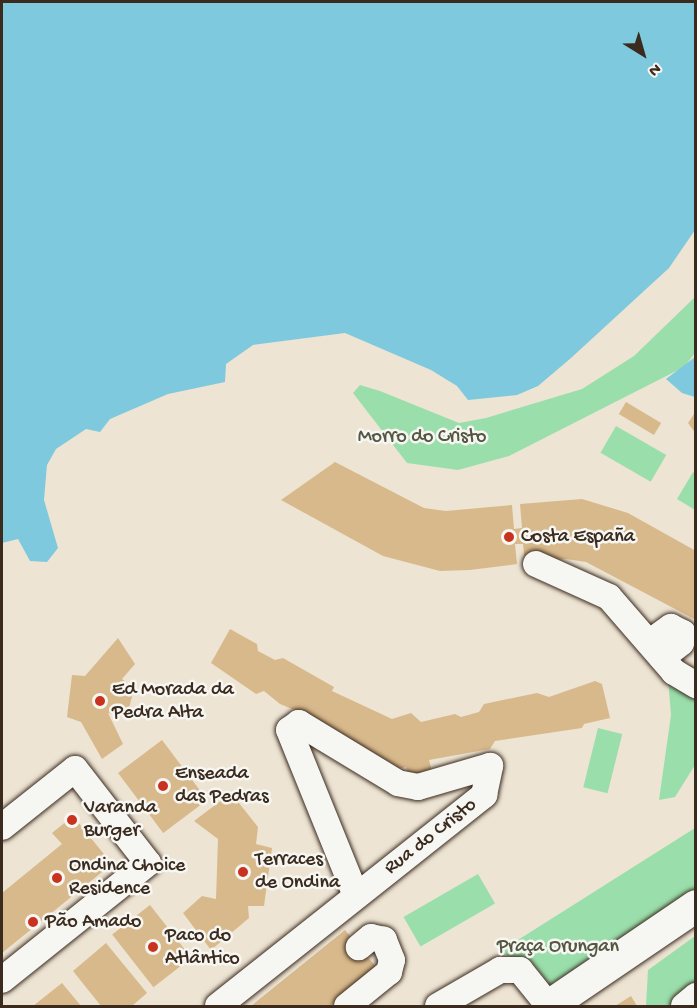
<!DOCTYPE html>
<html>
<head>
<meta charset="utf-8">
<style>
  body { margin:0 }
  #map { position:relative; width:697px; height:1008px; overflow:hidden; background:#ede4d3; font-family:"Gochi Hand",sans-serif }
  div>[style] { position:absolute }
  .green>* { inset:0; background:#9adfab; transform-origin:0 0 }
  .water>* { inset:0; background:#7ec9dd }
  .building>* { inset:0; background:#d8b98b; transform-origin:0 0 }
  .roads { filter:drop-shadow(0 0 2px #3b2a1e) drop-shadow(0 0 2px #3b2a1e) }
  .minor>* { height:26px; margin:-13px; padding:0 13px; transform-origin:13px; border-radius:13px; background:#f6f6f2 }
  .major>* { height:32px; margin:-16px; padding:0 16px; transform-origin:16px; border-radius:16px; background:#f6f6f2 }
  .dots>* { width:16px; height:16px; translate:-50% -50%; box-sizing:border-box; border:3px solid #f6f6f2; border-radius:50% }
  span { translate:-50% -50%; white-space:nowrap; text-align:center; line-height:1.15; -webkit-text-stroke:5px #f6f6f2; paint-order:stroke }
  .park-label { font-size:20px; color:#535741 }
  .poi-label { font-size:20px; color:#3b2a1e }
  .left { translate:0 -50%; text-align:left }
  .street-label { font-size:20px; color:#3b2a1e }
  .frame { position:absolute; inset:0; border:3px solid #3b2a1e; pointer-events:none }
  .north { position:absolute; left:613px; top:24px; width:60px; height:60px; -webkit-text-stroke:4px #f6f6f2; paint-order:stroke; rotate:143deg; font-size:16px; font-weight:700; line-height:24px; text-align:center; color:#3b2a1e }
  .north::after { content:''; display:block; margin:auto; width:21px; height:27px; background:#3b2a1e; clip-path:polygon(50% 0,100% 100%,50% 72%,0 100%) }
</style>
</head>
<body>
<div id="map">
  <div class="green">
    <div style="clip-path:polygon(695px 297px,695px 353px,684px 367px,509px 456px,458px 470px,407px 463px,353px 393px,360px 385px,380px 391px,459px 423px,486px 418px,582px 389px,634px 356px)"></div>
    <div style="left:616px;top:426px;width:58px;height:31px;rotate:30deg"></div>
    <div style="clip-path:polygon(693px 472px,695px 474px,695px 510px,677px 499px)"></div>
    <div style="clip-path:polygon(668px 678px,695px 694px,695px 765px,675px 797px,659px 800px,671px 715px)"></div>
    <div style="left:598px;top:728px;width:25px;height:61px;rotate:14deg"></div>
    <div style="clip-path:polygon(695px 828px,695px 891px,550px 985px,530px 960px,507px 956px,502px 950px)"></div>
    <div style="left:478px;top:874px;width:34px;height:86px;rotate:60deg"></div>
    <div style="clip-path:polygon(695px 936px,695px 982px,679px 994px,673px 1006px,646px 1006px,648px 970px)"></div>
  </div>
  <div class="water">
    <div style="clip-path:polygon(2px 2px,695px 2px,695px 230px,669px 268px,571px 358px,538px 386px,517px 395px,468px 400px,457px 386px,431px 370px,345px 333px,253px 345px,226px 364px,225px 382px,168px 394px,110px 419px,100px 432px,86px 429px,56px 449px,47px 465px,44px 500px,58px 548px,47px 562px,30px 561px,18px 539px,2px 543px)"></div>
    <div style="clip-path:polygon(695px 357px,696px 397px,695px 397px,682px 393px,666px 379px)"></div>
  </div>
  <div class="building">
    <div style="left:626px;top:402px;width:41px;height:14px;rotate:31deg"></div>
    <div style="clip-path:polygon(696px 411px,696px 434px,688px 423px)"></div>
    <div style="clip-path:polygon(335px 462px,424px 508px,446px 511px,512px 505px,514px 529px,522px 528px,520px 504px,582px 499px,628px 513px,696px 551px,696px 620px,586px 562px,566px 559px,525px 563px,523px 544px,515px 544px,517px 564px,470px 570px,440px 571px,383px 556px,281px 500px)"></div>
    <div style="clip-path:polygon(230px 629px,257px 644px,258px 651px,275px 660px,283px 658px,334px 687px,332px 691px,392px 719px,411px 713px,421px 722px,455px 714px,461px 717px,479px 712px,484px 704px,537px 693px,549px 697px,595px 681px,602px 684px,610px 718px,584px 724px,582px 728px,495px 741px,490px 749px,429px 760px,432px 771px,408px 777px,406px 767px,393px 770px,314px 718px,280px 704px,264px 691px,256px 694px,211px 663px)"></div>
    <div style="clip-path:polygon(118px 638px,135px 664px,122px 679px,134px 688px,127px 717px,108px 713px,123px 744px,102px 759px,81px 722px,67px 717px,72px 675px,85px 676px)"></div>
    <div style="left:162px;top:740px;width:75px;height:55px;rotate:53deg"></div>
    <div style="clip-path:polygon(231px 793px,258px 827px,256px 844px,272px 848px,264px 906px,248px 906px,249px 918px,211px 950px,183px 913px,202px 896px,216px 899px,218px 839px,194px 821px)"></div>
    <div style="clip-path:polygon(73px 816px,112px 864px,2px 953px,2px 893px,62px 844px,52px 833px)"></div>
    <div style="left:150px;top:905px;width:67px;height:48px;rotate:52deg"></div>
    <div style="clip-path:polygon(345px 930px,377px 968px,330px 1006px,251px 1006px)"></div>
    <div style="clip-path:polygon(106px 943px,147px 993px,132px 1006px,101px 1006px,73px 971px)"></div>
    <div style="clip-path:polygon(62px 983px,81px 1006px,33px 1006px)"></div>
    <div style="clip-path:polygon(631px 996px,637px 1006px,615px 1006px)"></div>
  </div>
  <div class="roads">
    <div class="minor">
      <div style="left:536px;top:564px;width:80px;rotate:24.3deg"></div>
      <div style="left:609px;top:597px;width:99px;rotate:49.1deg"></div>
      <div style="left:674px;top:672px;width:26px;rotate:31deg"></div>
      <div style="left:650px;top:642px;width:26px;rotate:-36deg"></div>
      <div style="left:671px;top:627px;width:13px;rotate:27deg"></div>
      <div style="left:683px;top:633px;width:10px;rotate:101deg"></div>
      <div style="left:681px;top:643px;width:24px;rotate:142deg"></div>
      <div style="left:2px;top:827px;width:93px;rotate:-38.5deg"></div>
      <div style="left:75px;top:769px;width:119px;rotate:52.2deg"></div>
      <div style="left:148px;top:863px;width:187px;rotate:141.3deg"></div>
      <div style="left:218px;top:1006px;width:340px;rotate:-38.4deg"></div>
      <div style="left:484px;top:795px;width:30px;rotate:-78deg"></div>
      <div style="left:490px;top:766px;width:75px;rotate:163.7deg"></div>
      <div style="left:418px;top:787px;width:20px;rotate:-169deg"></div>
      <div style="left:398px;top:783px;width:116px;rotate:-148.8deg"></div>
      <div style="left:299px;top:723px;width:12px;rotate:145deg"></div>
      <div style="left:289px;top:730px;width:179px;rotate:68deg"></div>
      <div style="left:347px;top:1006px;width:54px;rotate:-39deg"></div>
      <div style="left:389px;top:972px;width:12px;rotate:-76deg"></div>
      <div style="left:392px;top:960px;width:22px;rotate:-112deg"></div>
      <div style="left:384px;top:940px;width:13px;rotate:-167deg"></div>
      <div style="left:371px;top:937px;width:16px;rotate:140deg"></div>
      <div style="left:438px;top:1006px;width:72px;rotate:-30.1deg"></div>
      <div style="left:500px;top:970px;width:20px"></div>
      <div style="left:520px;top:970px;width:46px;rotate:51.1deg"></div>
      <div style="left:684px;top:1006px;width:16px;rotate:-40deg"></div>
    </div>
    <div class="major">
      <div style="left:549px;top:1006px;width:178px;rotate:-34.2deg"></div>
    </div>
  </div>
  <div class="dots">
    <div style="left:509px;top:537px;background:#c8321e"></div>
    <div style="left:100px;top:701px;background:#c8321e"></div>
    <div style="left:163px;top:786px;background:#c8321e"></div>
    <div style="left:72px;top:820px;background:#c8321e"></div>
    <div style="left:243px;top:872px;background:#c8321e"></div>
    <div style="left:57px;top:878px;background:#c8321e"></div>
    <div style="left:33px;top:922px;background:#c8321e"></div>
    <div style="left:153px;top:947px;background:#c8321e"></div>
  </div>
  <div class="park-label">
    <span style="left:422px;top:437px">Morro do Cristo</span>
    <span style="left:558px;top:947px">Praça Orungan</span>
  </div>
  <div class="poi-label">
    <span class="left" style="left:521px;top:537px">Costa España</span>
    <span class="left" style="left:112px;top:702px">Ed Morada da<br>Pedra Alta</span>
    <span class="left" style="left:175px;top:786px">Enseada<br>das Pedras</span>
    <span class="left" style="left:84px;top:820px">Varanda<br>Burger</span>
    <span class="left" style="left:255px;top:872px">Terraces<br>de Ondina</span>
    <span class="left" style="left:69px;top:878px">Ondina Choice<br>Residence</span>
    <span class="left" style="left:45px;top:922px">Pão Amado</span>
    <span class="left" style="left:165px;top:948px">Paco do<br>Atlântico</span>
  </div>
  <div class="street-label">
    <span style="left:431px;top:837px;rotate:-38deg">Rua do Cristo</span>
  </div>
  <div class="frame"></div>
  <div class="north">N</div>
</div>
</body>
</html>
